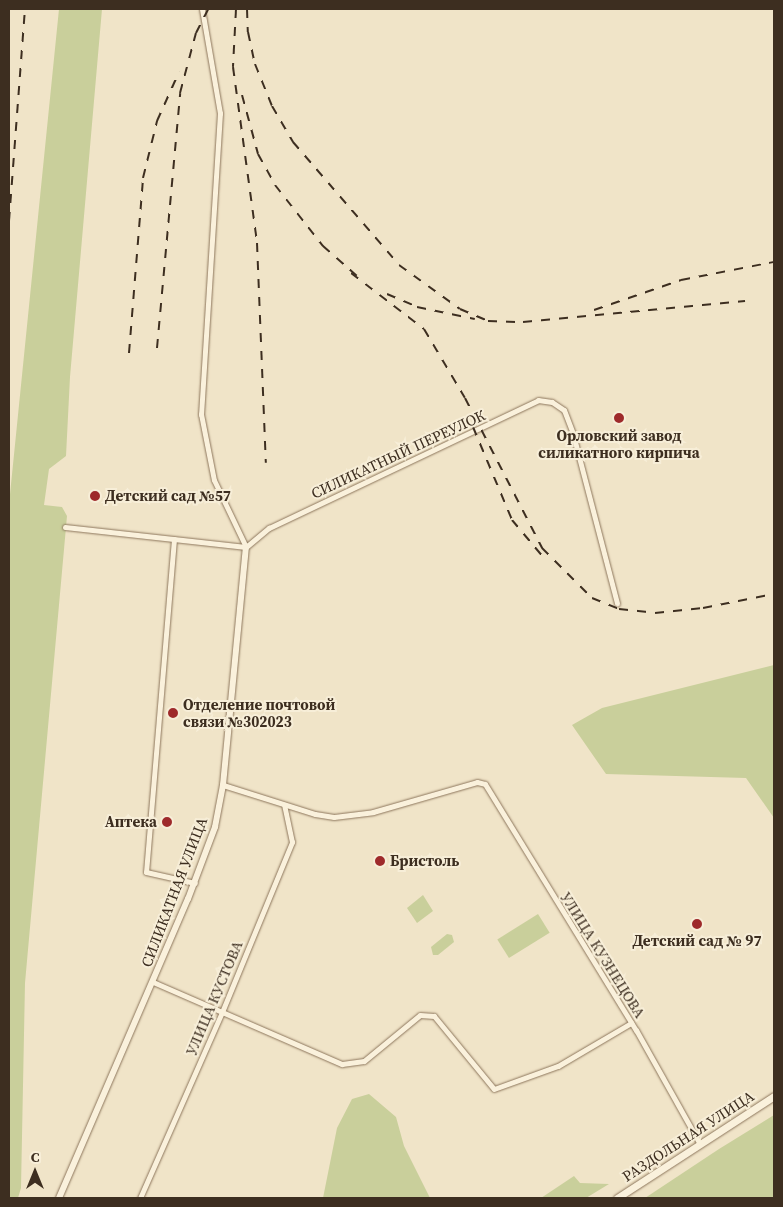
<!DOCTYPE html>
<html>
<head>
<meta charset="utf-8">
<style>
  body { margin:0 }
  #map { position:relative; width:783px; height:1207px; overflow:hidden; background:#f0e4c8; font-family:"Source Serif 4",serif }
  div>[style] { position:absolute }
  .green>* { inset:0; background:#c9cf9b; transform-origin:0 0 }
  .roads { filter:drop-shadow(0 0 1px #8d765c) drop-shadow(0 0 1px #8d765c) }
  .minor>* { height:5px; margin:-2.5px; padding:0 2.5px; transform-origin:2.5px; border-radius:2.5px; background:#faf1dc }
  .tertiary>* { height:6px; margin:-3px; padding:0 3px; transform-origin:3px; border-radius:3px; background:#faf1dc }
  .secondary>* { height:7px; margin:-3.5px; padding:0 3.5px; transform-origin:3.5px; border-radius:3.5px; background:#faf1dc }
  .rail>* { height:2px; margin-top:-1px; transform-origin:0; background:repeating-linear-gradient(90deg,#3d2e20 0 9px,transparent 0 18px) }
  .dots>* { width:14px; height:14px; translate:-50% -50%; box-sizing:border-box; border:2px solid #f7eed8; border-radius:50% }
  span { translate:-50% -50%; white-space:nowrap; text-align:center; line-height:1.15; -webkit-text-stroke:4px #f7eed8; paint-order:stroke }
  .poi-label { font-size:15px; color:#3d2e20; font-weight:700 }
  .left { translate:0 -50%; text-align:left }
  .right { translate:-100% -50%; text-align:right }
  .street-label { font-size:15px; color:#3d2e20 }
  .frame { position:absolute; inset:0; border:10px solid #3d2e20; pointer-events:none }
  .north { position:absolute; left:10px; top:1147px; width:50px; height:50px; -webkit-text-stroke:4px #f7eed8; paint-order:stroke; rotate:0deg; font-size:14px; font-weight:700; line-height:20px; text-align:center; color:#3d2e20 }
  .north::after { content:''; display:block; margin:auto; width:18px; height:22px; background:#3d2e20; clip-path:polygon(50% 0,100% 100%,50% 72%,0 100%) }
</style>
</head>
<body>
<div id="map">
  <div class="green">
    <div style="clip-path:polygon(59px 9px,102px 9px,70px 377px,66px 456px,49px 469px,44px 505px,62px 507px,67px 516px,25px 983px,21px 1188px,18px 1198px,9px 1198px,9px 504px)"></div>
    <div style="clip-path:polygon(774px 665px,774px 818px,746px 778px,606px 774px,572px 725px,602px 708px)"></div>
    <div style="clip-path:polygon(423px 895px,433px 911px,417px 923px,407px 908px)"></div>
    <div style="left:538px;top:914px;width:22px;height:48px;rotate:58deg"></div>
    <div style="clip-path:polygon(447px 934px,452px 935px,454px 942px,438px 955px,433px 955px,431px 947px)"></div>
    <div style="clip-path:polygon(369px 1094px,396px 1117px,404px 1146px,430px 1198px,323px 1198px,337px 1128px,352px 1099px)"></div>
    <div style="clip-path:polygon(774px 1115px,774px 1198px,645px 1198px,719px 1149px)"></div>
    <div style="clip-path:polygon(574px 1176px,580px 1183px,609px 1184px,586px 1198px,541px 1198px)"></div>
  </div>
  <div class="roads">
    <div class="minor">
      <div style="left:202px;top:9px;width:106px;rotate:80.2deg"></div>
      <div style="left:220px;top:113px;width:302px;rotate:93.6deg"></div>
      <div style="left:201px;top:414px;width:67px;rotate:78.9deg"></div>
      <div style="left:214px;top:480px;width:74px;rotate:64.5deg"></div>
      <div style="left:65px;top:527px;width:182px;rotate:6.3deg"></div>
      <div style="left:174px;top:539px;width:334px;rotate:94.8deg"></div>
      <div style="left:146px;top:872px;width:50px;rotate:12.7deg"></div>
      <div style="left:246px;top:547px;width:30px;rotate:-40deg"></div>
      <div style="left:269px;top:528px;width:298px;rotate:-25.4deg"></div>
      <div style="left:538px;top:400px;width:14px;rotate:8deg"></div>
      <div style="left:552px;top:402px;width:14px;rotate:34deg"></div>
      <div style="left:564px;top:410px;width:26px;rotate:69deg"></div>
      <div style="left:573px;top:434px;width:175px;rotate:75.4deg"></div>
      <div style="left:223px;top:785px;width:96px;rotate:17.5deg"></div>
      <div style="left:315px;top:814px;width:19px;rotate:9deg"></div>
      <div style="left:334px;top:817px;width:39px;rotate:-7deg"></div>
      <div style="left:373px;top:812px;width:108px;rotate:-16.1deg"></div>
      <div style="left:477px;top:782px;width:8px;rotate:14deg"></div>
      <div style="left:485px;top:784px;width:289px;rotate:58.5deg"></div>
      <div style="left:636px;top:1030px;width:131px;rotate:60.7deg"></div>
      <div style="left:153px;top:982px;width:206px;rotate:23.5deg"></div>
      <div style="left:342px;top:1064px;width:22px;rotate:-8deg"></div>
      <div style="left:364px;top:1061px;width:72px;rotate:-39.4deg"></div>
      <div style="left:420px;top:1015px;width:14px;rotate:4deg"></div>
      <div style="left:434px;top:1016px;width:94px;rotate:50.6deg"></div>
      <div style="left:494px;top:1089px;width:68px;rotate:-19.8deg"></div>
      <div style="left:558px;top:1066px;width:85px;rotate:-30.5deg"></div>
      <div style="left:140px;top:1198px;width:203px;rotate:-66.2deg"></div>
      <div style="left:222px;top:1012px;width:184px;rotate:-67.6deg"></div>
      <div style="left:292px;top:842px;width:38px;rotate:-102deg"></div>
    </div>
    <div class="tertiary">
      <div style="left:59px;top:1198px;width:326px;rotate:-66.7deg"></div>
      <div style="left:188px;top:899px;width:77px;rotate:-69.4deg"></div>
      <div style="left:215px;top:827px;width:43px;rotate:-79.2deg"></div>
      <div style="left:223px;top:785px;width:239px;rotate:-84.5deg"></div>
    </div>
    <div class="secondary">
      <div style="left:617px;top:1198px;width:187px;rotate:-33deg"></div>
    </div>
  </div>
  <div class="rail">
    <div style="left:236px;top:9px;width:58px;rotate:93deg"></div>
    <div style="left:233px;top:67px;width:178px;rotate:82.2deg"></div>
    <div style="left:257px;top:243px;width:220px;rotate:87.7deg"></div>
    <div style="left:247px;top:9px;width:23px;rotate:88deg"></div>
    <div style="left:248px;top:32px;width:33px;rotate:78deg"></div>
    <div style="left:255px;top:64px;width:45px;rotate:68deg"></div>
    <div style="left:272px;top:106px;width:42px;rotate:59.7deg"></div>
    <div style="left:293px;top:142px;width:162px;rotate:49.2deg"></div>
    <div style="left:399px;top:265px;width:75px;rotate:35.8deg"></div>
    <div style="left:460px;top:309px;width:30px;rotate:23deg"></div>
    <div style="left:488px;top:321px;width:35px;rotate:2deg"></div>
    <div style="left:523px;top:322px;width:223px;rotate:-5.4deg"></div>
    <div style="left:242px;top:95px;width:61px;rotate:74.8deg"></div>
    <div style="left:258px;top:154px;width:35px;rotate:61deg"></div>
    <div style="left:275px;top:185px;width:78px;rotate:51.8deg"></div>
    <div style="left:323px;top:246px;width:45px;rotate:41.4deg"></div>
    <div style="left:9px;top:221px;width:213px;rotate:-85.7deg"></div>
    <div style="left:351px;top:273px;width:92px;rotate:37.5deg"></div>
    <div style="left:424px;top:329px;width:80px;rotate:59.3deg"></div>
    <div style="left:465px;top:398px;width:169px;rotate:62.8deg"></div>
    <div style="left:542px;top:548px;width:71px;rotate:45deg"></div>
    <div style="left:592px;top:598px;width:29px;rotate:22deg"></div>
    <div style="left:619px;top:609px;width:36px;rotate:6deg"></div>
    <div style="left:655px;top:613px;width:48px;rotate:-5.9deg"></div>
    <div style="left:703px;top:608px;width:72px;rotate:-11.2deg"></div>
    <div style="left:387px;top:294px;width:33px;rotate:23deg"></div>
    <div style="left:417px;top:307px;width:59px;rotate:11.7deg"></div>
    <div style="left:594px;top:310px;width:92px;rotate:-19deg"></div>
    <div style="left:681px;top:280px;width:95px;rotate:-11deg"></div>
    <div style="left:157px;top:348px;width:256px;rotate:-84.8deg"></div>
    <div style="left:180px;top:93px;width:62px;rotate:-75.1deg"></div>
    <div style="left:196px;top:33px;width:27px;rotate:-63deg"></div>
    <div style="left:129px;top:353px;width:176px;rotate:-85.4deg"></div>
    <div style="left:143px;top:178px;width:59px;rotate:-76.2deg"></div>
    <div style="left:157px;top:121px;width:54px;rotate:-65.8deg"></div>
    <div style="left:473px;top:427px;width:101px;rotate:67.2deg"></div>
    <div style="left:512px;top:520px;width:50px;rotate:49.9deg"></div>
  </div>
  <div class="dots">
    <div style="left:619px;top:418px;background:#9e2a2b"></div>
    <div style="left:95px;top:496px;background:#9e2a2b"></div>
    <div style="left:173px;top:713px;background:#9e2a2b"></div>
    <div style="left:167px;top:822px;background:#9e2a2b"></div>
    <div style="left:380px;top:861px;background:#9e2a2b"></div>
    <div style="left:697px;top:924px;background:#9e2a2b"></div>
  </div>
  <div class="poi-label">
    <span style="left:619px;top:444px">Орловский завод<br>силикатного кирпича</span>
    <span class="left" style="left:105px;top:496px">Детский сад №57</span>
    <span class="left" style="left:183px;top:713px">Отделение почтовой<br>связи №302023</span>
    <span class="right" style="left:157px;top:822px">Аптека</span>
    <span class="left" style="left:390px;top:861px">Бристоль</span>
    <span style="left:697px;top:941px">Детский сад № 97</span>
  </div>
  <div class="street-label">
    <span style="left:398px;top:454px;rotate:-25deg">СИЛИКАТНЫЙ ПЕРЕУЛОК</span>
    <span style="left:174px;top:892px;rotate:-69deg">СИЛИКАТНАЯ УЛИЦА</span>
    <span style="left:603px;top:955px;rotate:58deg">УЛИЦА КУЗНЕЦОВА</span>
    <span style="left:214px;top:998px;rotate:-67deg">УЛИЦА КУСТОВА</span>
    <span style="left:688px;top:1136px;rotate:-33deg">РАЗДОЛЬНАЯ УЛИЦА</span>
  </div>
  <div class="frame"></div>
  <div class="north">С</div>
</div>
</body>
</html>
